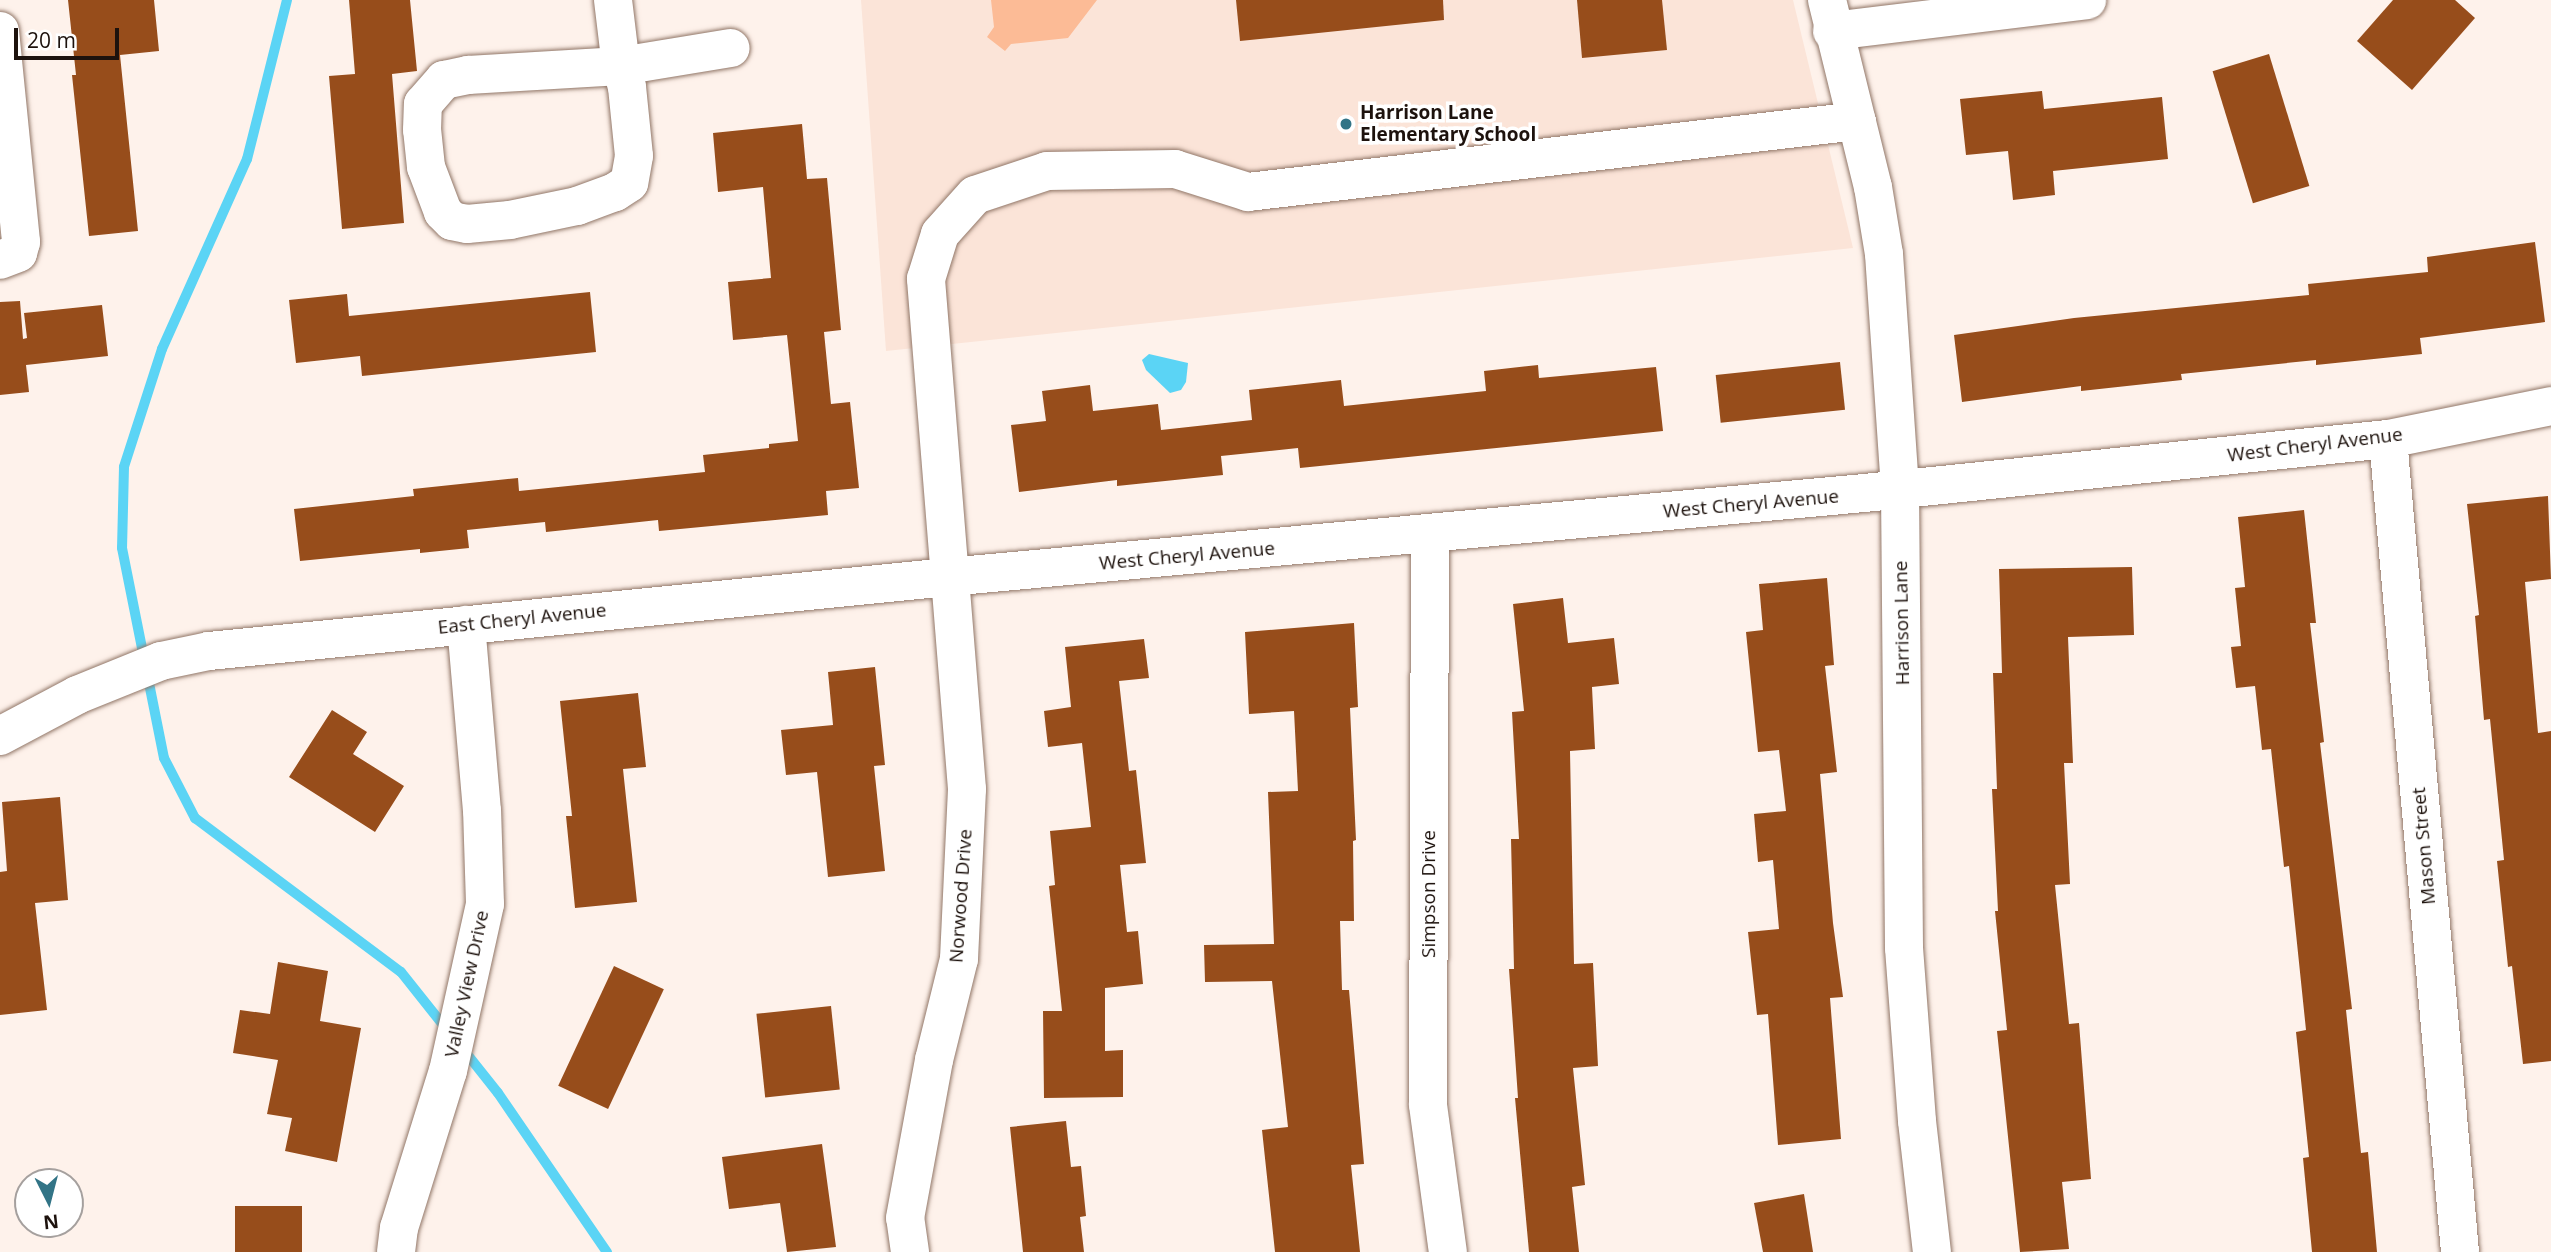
<!DOCTYPE html>
<html>
<head>
<meta charset="utf-8">
<style>
  body { margin:0 }
  #map { position:relative; width:2551px; height:1252px; overflow:hidden; background:#fef2eb; font-family:"Open Sans",sans-serif }
  div>[style] { position:absolute }
  .built>* { inset:0; background:#fbe4d8 }
  .green>* { inset:0; background:#fcbb96 }
  .water>* { inset:0; background:#5bd4f5 }
  .stream>* { height:10px; margin:-5px; padding:0 5px; transform-origin:5px; border-radius:5px; background:#5bd4f5 }
  .building>* { inset:0; background:#974d1b; transform-origin:0 0 }
  .roads { filter:drop-shadow(0 0 2px #917667) drop-shadow(0 0 2px #917667) }
  .minor>* { height:38px; margin:-19px; padding:0 19px; transform-origin:19px; border-radius:19px; background:#fff }
  .dots>* { width:19px; height:19px; translate:-50% -50%; box-sizing:border-box; border:4px solid #fff; border-radius:50% }
  span { translate:-50% -50%; white-space:nowrap; text-align:center; line-height:1.15; -webkit-text-stroke:7px #fff; paint-order:stroke }
  .poi-label { font-size:19px; color:#1d120d; font-weight:700 }
  .left { translate:0 -50%; text-align:left }
  .street-label { font-size:19px; color:#1d120d }
  .north { position:absolute; left:14px; top:1168px; width:70px; height:70px; box-sizing:border-box; background:#fff; border:2px solid #a5a09e; border-radius:50%; rotate:174deg; font-size:19px; font-weight:700; line-height:28px; text-align:center; color:#1d120d }
  .north::after { content:''; display:block; margin:auto; width:24px; height:32px; background:#327486; clip-path:polygon(50% 0,100% 100%,50% 72%,0 100%) }
  .scale { position:absolute; left:14px; top:28px; width:105px; height:32px; box-sizing:border-box; border:4px solid #1d120d; border-top:0; padding-left:9px; font-size:21px; line-height:24px; white-space:nowrap; color:#1d120d; -webkit-text-stroke:5px #fff; paint-order:stroke }
</style>
</head>
<body>
<div id="map">
  <div class="built">
    <div style="clip-path:polygon(861px 0,1793px 0,1853px 248px,886px 351px)"></div>
  </div>
  <div class="green">
    <div style="clip-path:polygon(991px 0,1097px 0,1068px 38px,1011px 44px,1005px 51px,987px 37px,994px 27px)"></div>
  </div>
  <div class="water">
    <div style="clip-path:polygon(1149px 354px,1188px 363px,1186px 382px,1181px 390px,1170px 393px,1146px 370px,1142px 360px)"></div>
  </div>
  <div class="stream">
    <div style="left:287px;top:0;width:164px;rotate:104.1deg"></div>
    <div style="left:247px;top:159px;width:208px;rotate:114.1deg"></div>
    <div style="left:162px;top:349px;width:124px;rotate:107.9deg"></div>
    <div style="left:124px;top:467px;width:81px;rotate:91.4deg"></div>
    <div style="left:122px;top:548px;width:214px;rotate:78.7deg"></div>
    <div style="left:164px;top:758px;width:68px;rotate:62.7deg"></div>
    <div style="left:195px;top:818px;width:257px;rotate:36.8deg"></div>
    <div style="left:401px;top:972px;width:75px;rotate:51.5deg"></div>
    <div style="left:463px;top:1049px;width:56px;rotate:51.5deg"></div>
    <div style="left:498px;top:1093px;width:193px;rotate:55.6deg"></div>
  </div>
  <div class="building">
    <div style="clip-path:polygon(68px 0,154px 0,159px 51px,120px 55px,138px 231px,89px 236px,72px 75px,76px 75px)"></div>
    <div style="clip-path:polygon(349px 0,410px 0,417px 71px,392px 74px,404px 223px,342px 229px,329px 76px,355px 74px)"></div>
    <div style="clip-path:polygon(1236px 0,1443px 0,1444px 20px,1240px 41px)"></div>
    <div style="clip-path:polygon(1577px 0,1662px 0,1667px 50px,1582px 58px)"></div>
    <div style="clip-path:polygon(2393px 0,2455px 0,2475px 18px,2412px 90px,2357px 41px)"></div>
    <div style="left:2269px;top:54px;width:138px;height:59px;rotate:73deg"></div>
    <div style="clip-path:polygon(2042px 91px,2044px 109px,2162px 97px,2168px 159px,2053px 171px,2055px 195px,2013px 200px,2008px 151px,1966px 155px,1960px 99px)"></div>
    <div style="clip-path:polygon(802px 124px,807px 179px,827px 178px,841px 330px,824px 332px,831px 404px,850px 402px,859px 488px,826px 491px,828px 515px,659px 531px,658px 520px,546px 532px,545px 522px,467px 530px,469px 548px,420px 553px,420px 549px,300px 561px,294px 509px,414px 496px,413px 489px,518px 478px,519px 491px,705px 472px,703px 455px,769px 448px,769px 444px,798px 441px,787px 335px,733px 340px,728px 282px,771px 278px,763px 187px,718px 192px,713px 133px)"></div>
    <div style="clip-path:polygon(2535px 242px,2545px 322px,2420px 338px,2422px 354px,2316px 365px,2316px 360px,2181px 374px,2182px 380px,2081px 391px,2081px 386px,1962px 402px,1954px 335px,2074px 318px,2309px 295px,2308px 284px,2428px 272px,2427px 257px)"></div>
    <div style="clip-path:polygon(590px 292px,596px 352px,362px 376px,360px 356px,296px 363px,289px 300px,347px 294px,349px 316px)"></div>
    <div style="clip-path:polygon(20px 301px,23px 339px,27px 338px,24px 313px,102px 305px,108px 356px,26px 365px,29px 392px,0 395px,0 302px)"></div>
    <div style="left:1840px;top:362px;width:48px;height:125px;rotate:84deg"></div>
    <div style="clip-path:polygon(1538px 365px,1539px 378px,1656px 367px,1663px 431px,1300px 468px,1298px 448px,1221px 456px,1223px 475px,1117px 486px,1117px 480px,1019px 492px,1011px 425px,1046px 421px,1042px 391px,1090px 385px,1093px 411px,1158px 404px,1161px 430px,1252px 420px,1249px 390px,1341px 380px,1344px 406px,1486px 391px,1484px 371px)"></div>
    <div style="clip-path:polygon(2548px 496px,2551px 579px,2525px 582px,2538px 733px,2551px 731px,2551px 1061px,2523px 1064px,2512px 966px,2508px 967px,2497px 861px,2504px 860px,2490px 719px,2484px 720px,2475px 616px,2479px 615px,2467px 504px)"></div>
    <div style="clip-path:polygon(2304px 510px,2316px 623px,2310px 623px,2324px 742px,2320px 743px,2352px 1009px,2346px 1010px,2361px 1153px,2368px 1152px,2377px 1252px,2312px 1252px,2303px 1158px,2309px 1157px,2296px 1032px,2306px 1030px,2289px 866px,2284px 867px,2271px 749px,2262px 750px,2255px 686px,2236px 688px,2231px 647px,2241px 646px,2235px 588px,2245px 587px,2238px 517px)"></div>
    <div style="clip-path:polygon(2132px 567px,2134px 635px,2068px 637px,2073px 763px,2064px 763px,2070px 884px,2055px 885px,2069px 1024px,2079px 1023px,2091px 1179px,2062px 1182px,2069px 1249px,2020px 1252px,1997px 1031px,2007px 1030px,1995px 911px,1998px 911px,1992px 789px,1997px 789px,1993px 673px,2002px 673px,1999px 569px)"></div>
    <div style="clip-path:polygon(1827px 578px,1834px 665px,1825px 666px,1837px 772px,1820px 774px,1833px 923px,1843px 997px,1830px 998px,1841px 1139px,1778px 1145px,1768px 1014px,1757px 1015px,1748px 932px,1779px 929px,1773px 860px,1758px 862px,1754px 814px,1786px 811px,1779px 750px,1758px 752px,1746px 632px,1763px 630px,1759px 584px)"></div>
    <div style="clip-path:polygon(1563px 598px,1568px 643px,1614px 638px,1619px 684px,1592px 687px,1595px 749px,1570px 751px,1574px 964px,1593px 963px,1598px 1066px,1573px 1068px,1585px 1185px,1572px 1187px,1579px 1252px,1529px 1252px,1515px 1098px,1518px 1098px,1509px 969px,1514px 969px,1511px 839px,1519px 839px,1512px 712px,1524px 711px,1513px 604px)"></div>
    <div style="clip-path:polygon(1354px 623px,1358px 707px,1350px 708px,1356px 840px,1353px 841px,1354px 921px,1340px 921px,1342px 990px,1349px 990px,1364px 1164px,1351px 1165px,1360px 1252px,1275px 1252px,1262px 1130px,1288px 1127px,1272px 981px,1205px 982px,1204px 945px,1274px 944px,1268px 792px,1298px 791px,1294px 711px,1249px 714px,1245px 632px)"></div>
    <div style="clip-path:polygon(1144px 639px,1149px 678px,1119px 681px,1129px 771px,1136px 770px,1146px 863px,1120px 865px,1127px 932px,1138px 931px,1143px 984px,1105px 988px,1105px 1051px,1123px 1050px,1123px 1097px,1044px 1098px,1043px 1011px,1062px 1011px,1049px 886px,1055px 885px,1050px 831px,1091px 827px,1082px 743px,1048px 747px,1044px 711px,1071px 707px,1065px 647px)"></div>
    <div style="clip-path:polygon(875px 667px,885px 765px,874px 766px,885px 871px,828px 877px,817px 772px,786px 775px,781px 730px,833px 725px,828px 672px)"></div>
    <div style="clip-path:polygon(638px 693px,646px 767px,623px 769px,637px 902px,575px 908px,566px 816px,572px 816px,560px 701px)"></div>
    <div style="clip-path:polygon(332px 710px,367px 732px,353px 754px,404px 786px,375px 832px,289px 777px)"></div>
    <div style="clip-path:polygon(60px 797px,68px 900px,35px 903px,47px 1010px,0 1015px,0 872px,7px 871px,2px 802px)"></div>
    <div style="clip-path:polygon(278px 962px,328px 971px,320px 1021px,361px 1028px,337px 1162px,285px 1151px,292px 1118px,267px 1114px,278px 1060px,233px 1053px,240px 1010px,270px 1014px)"></div>
    <div style="left:614px;top:966px;width:55px;height:132px;rotate:25deg"></div>
    <div style="left:831px;top:1006px;width:84px;height:75px;rotate:84deg"></div>
    <div style="clip-path:polygon(1066px 1121px,1071px 1167px,1081px 1166px,1086px 1216px,1080px 1217px,1084px 1252px,1023px 1252px,1010px 1127px)"></div>
    <div style="clip-path:polygon(822px 1144px,836px 1247px,787px 1252px,780px 1203px,729px 1209px,722px 1157px)"></div>
    <div style="clip-path:polygon(1804px 1194px,1813px 1252px,1763px 1252px,1754px 1203px)"></div>
    <div style="left:235px;top:1206px;width:67px;height:46px"></div>
  </div>
  <div class="roads">
    <div class="minor">
      <div style="left:613px;top:0;width:66px;rotate:83.1deg"></div>
      <div style="left:621px;top:66px;width:111px;rotate:-9.3deg"></div>
      <div style="left:1827px;top:0;width:193px;rotate:76.2deg"></div>
      <div style="left:1873px;top:187px;width:68px;rotate:80.7deg"></div>
      <div style="left:1884px;top:254px;width:236px;rotate:86.1deg"></div>
      <div style="left:1900px;top:489px;width:459px;rotate:89.5deg"></div>
      <div style="left:1904px;top:948px;width:173px;rotate:85.7deg"></div>
      <div style="left:1917px;top:1121px;width:132px;rotate:83.5deg"></div>
      <div style="left:0;top:31px;width:212px;rotate:84.3deg"></div>
      <div style="left:21px;top:242px;width:11px;rotate:105deg"></div>
      <div style="left:18px;top:253px;width:19px;rotate:159deg"></div>
      <div style="left:1832px;top:31px;width:257px;rotate:-6.9deg"></div>
      <div style="left:621px;top:66px;width:22px;rotate:74deg"></div>
      <div style="left:627px;top:87px;width:69px;rotate:84.2deg"></div>
      <div style="left:634px;top:156px;width:27px;rotate:100deg"></div>
      <div style="left:629px;top:183px;width:17px;rotate:147deg"></div>
      <div style="left:615px;top:192px;width:40px;rotate:159.8deg"></div>
      <div style="left:577px;top:206px;width:68px;rotate:168.2deg"></div>
      <div style="left:510px;top:220px;width:43px;rotate:174.7deg"></div>
      <div style="left:467px;top:224px;width:15px;rotate:-169deg"></div>
      <div style="left:452px;top:221px;width:13px;rotate:-135deg"></div>
      <div style="left:443px;top:212px;width:48px;rotate:-110.7deg"></div>
      <div style="left:426px;top:167px;width:37px;rotate:-96deg"></div>
      <div style="left:422px;top:130px;width:26px;rotate:-88deg"></div>
      <div style="left:423px;top:104px;width:32px;rotate:-49deg"></div>
      <div style="left:444px;top:80px;width:25px;rotate:-12deg"></div>
      <div style="left:468px;top:75px;width:153px;rotate:-3.4deg"></div>
      <div style="left:2388px;top:439px;width:816px;rotate:84.94deg"></div>
      <div style="left:1430px;top:534px;width:571px;rotate:90.2deg"></div>
      <div style="left:1428px;top:1105px;width:148px;rotate:82.3deg"></div>
      <div style="left:0;top:736px;width:87px;rotate:-28deg"></div>
      <div style="left:77px;top:695px;width:91px;rotate:-22deg"></div>
      <div style="left:161px;top:661px;width:49px;rotate:-11.8deg"></div>
      <div style="left:209px;top:651px;width:743px;rotate:-5.72deg"></div>
      <div style="left:948px;top:577px;width:930px;rotate:-5.24deg"></div>
      <div style="left:1874px;top:492px;width:517px;rotate:-5.89deg"></div>
      <div style="left:2388px;top:439px;width:166px;rotate:-11.4deg"></div>
      <div style="left:396px;top:1252px;width:24px;rotate:-83deg"></div>
      <div style="left:399px;top:1228px;width:164px;rotate:-72.7deg"></div>
      <div style="left:448px;top:1071px;width:171px;rotate:-77.5deg"></div>
      <div style="left:485px;top:904px;width:93px;rotate:-91.8deg"></div>
      <div style="left:482px;top:811px;width:187px;rotate:-94.9deg"></div>
      <div style="left:910px;top:1252px;width:34px;rotate:-98deg"></div>
      <div style="left:905px;top:1218px;width:161px;rotate:-79.6deg"></div>
      <div style="left:934px;top:1060px;width:104px;rotate:-76.1deg"></div>
      <div style="left:959px;top:959px;width:170px;rotate:-87.3deg"></div>
      <div style="left:967px;top:789px;width:512px;rotate:-94.6deg"></div>
      <div style="left:926px;top:279px;width:47px;rotate:-72.7deg"></div>
      <div style="left:940px;top:234px;width:52px;rotate:-48.1deg"></div>
      <div style="left:975px;top:195px;width:76px;rotate:-18.4deg"></div>
      <div style="left:1047px;top:171px;width:128px;rotate:-0.9deg"></div>
      <div style="left:1175px;top:169px;width:77px;rotate:17.5deg"></div>
      <div style="left:1248px;top:192px;width:613px;rotate:-6.65deg"></div>
    </div>
  </div>
  <div class="dots">
    <div style="left:1346px;top:124px;background:#327486"></div>
  </div>
  <div class="poi-label">
    <span class="left" style="left:1360px;top:124px">Harrison Lane<br>Elementary School</span>
  </div>
  <div class="street-label">
    <span style="left:2315px;top:445px;rotate:-7deg">West Cheryl Avenue</span>
    <span style="left:1751px;top:504px;rotate:-5deg">West Cheryl Avenue</span>
    <span style="left:1187px;top:556px;rotate:-5deg">West Cheryl Avenue</span>
    <span style="left:522px;top:619px;rotate:-6deg">East Cheryl Avenue</span>
    <span style="left:1902px;top:623px;rotate:-91deg">Harrison Lane</span>
    <span style="left:2424px;top:846px;rotate:-95deg">Mason Street</span>
    <span style="left:1429px;top:894px;rotate:-90deg">Simpson Drive</span>
    <span style="left:961px;top:896px;rotate:-86deg">Norwood Drive</span>
    <span style="left:467px;top:984px;rotate:-78deg">Valley View Drive</span>
  </div>
  <div class="north">N</div>
  <div class="scale">20 m</div>
</div>
</body>
</html>
